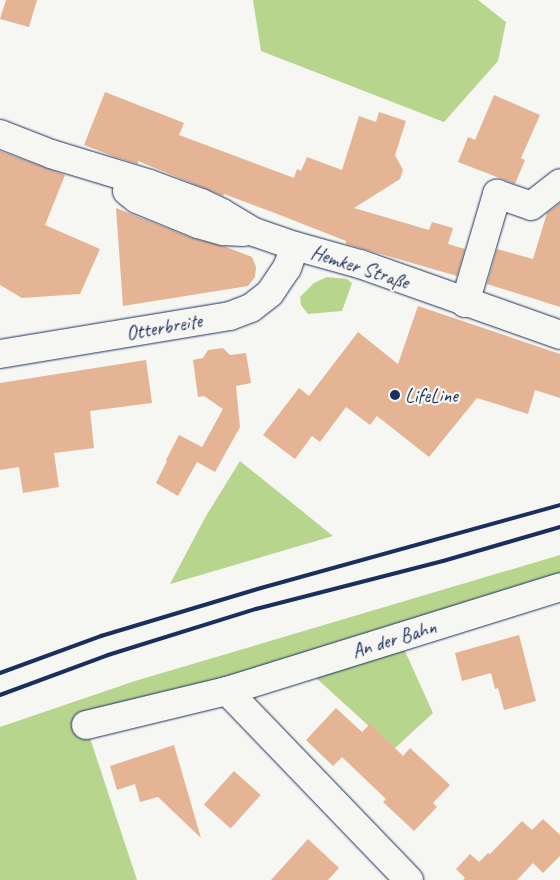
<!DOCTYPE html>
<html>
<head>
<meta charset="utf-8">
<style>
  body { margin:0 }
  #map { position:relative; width:560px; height:880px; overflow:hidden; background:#f6f6f2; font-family:Caveat,sans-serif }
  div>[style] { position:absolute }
  .green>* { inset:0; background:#b8d58d }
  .building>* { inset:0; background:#e4b495; transform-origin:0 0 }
  .roads { filter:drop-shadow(0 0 1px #1b2f5e) drop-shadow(0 0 1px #1b2f5e) }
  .street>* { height:28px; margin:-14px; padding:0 14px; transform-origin:14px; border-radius:14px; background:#f6f6f2 }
  .secondary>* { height:28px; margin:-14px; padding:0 14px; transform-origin:14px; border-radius:14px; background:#f6f6f2 }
  .rail>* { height:4px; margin:-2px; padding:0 2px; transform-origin:2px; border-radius:2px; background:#1b2f5e }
  .dots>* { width:14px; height:14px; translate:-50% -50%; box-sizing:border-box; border:2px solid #f6f6f2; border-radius:50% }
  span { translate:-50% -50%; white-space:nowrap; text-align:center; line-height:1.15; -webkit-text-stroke:4.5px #f6f6f2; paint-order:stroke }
  .street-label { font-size:20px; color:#1b2f5e }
  .poi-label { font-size:20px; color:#1b2f5e }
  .left { translate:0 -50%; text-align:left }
</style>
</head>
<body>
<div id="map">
  <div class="green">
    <div style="clip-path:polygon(253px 0,478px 0,506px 22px,498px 61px,444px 122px,261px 51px)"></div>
    <div style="clip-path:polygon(327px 277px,347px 279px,352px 283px,342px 311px,308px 314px,301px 305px,300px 297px,314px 283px)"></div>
    <div style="clip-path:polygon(240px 461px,333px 536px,170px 584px,206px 516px)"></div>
    <div style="clip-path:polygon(560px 555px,560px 587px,399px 638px,433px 713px,394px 749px,304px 667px,86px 726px,137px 880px,0 880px,0 727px,135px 681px)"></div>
  </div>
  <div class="building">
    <div style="clip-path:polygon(6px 0,37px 0,29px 27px,0 19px)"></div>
    <div style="clip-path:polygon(105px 92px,184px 123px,179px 135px,294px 178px,297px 169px,301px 171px,307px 157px,342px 170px,359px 116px,376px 122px,379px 112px,406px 121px,395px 155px,403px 170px,400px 179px,354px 208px,429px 230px,432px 222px,453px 228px,448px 244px,465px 249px,457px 276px,346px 244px,346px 241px,280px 215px,224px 194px,223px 196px,138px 161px,138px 164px,115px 157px,84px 145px)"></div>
    <div style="clip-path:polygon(494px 95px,540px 115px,521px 158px,525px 160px,515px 184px,458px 162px,468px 137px,475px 140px)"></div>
    <div style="clip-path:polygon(0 151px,65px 175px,45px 225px,100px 249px,80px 294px,22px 298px,0 285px)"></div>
    <div style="clip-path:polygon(560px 203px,560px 307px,487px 284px,497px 249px,533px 259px,547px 213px)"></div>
    <div style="clip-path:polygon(116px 208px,192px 238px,226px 247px,252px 257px,256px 267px,255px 277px,248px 286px,123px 306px)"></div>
    <div style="clip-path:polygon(418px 306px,560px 354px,560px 398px,535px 390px,528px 414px,477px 398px,429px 457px,377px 416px,370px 425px,346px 407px,320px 442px,312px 436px,295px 459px,263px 435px,299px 388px,309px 396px,358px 332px,398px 364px)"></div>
    <div style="clip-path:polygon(223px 348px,230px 355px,246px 353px,251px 383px,236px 386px,240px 427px,215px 472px,197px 462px,178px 496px,156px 483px,167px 461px,166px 460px,179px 435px,202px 447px,223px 409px,204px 396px,198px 397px,193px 360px,203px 358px,208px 350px)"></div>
    <div style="clip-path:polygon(146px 360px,152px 403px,90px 411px,94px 448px,54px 453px,59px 487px,23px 493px,19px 467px,0 470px,0 383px)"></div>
    <div style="clip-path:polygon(519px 635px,536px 701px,504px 710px,498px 688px,495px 689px,491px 673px,462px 681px,455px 653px)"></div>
    <div style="clip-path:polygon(336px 708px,362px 732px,370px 724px,403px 756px,410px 748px,450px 785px,433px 803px,437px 807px,414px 831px,383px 802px,386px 799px,342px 757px,333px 766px,306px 740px)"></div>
    <div style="clip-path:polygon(174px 745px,201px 838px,158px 797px,140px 802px,135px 784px,117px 790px,110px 766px)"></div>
    <div style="left:234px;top:771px;width:36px;height:45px;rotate:42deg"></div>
    <div style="clip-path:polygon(543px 819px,560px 835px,560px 856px,543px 873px,533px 863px,517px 880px,463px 880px,465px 878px,456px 869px,470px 854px,479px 862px,488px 853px,490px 854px,522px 821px,532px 830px)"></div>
    <div style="clip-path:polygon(308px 839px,339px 868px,328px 880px,271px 880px)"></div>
  </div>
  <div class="roads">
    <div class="street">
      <div style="left:465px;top:303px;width:114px;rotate:-73.6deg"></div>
      <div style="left:497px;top:194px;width:36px;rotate:19deg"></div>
      <div style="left:531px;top:206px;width:37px;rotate:-38deg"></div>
      <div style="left:0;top:354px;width:233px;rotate:-9.4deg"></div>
      <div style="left:230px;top:316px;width:22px;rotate:-21deg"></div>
      <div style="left:251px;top:308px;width:24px;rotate:-38deg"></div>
      <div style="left:270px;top:293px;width:30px;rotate:-56deg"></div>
      <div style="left:287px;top:268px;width:23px;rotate:-70deg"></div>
      <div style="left:86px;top:725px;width:145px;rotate:-13.6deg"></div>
      <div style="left:409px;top:880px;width:262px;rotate:-133.9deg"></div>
      <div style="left:227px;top:691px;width:349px;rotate:-17.3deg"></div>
    </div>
    <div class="secondary">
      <div style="left:0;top:134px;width:55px;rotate:21.4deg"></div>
      <div style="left:51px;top:154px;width:103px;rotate:16.9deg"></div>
      <div style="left:150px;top:184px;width:54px;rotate:20.4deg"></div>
      <div style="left:201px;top:203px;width:23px;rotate:25deg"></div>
      <div style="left:222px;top:213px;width:37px;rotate:31deg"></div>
      <div style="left:254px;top:232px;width:43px;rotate:18.9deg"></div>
      <div style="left:295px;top:246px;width:67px;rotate:15.5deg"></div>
      <div style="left:360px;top:264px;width:212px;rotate:19.5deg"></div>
      <div style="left:127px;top:191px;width:13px;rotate:39deg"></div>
      <div style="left:137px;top:199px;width:66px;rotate:22.3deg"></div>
      <div style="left:198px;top:224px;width:26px;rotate:16deg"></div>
      <div style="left:223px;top:231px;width:20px;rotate:3deg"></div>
    </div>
  </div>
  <div class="rail">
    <div style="left:0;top:673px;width:108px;rotate:-20.1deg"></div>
    <div style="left:101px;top:636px;width:167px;rotate:-16.7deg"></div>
    <div style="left:261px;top:588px;width:310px;rotate:-15.5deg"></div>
    <div style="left:0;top:695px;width:115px;rotate:-20.3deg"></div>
    <div style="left:108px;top:655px;width:155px;rotate:-17.3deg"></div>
    <div style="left:256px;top:609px;width:193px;rotate:-14.4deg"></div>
    <div style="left:443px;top:561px;width:122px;rotate:-16.2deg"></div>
  </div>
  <div class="dots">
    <div style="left:395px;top:395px;background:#1b2f5e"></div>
  </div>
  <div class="street-label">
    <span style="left:360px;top:267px;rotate:18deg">Hemker Straße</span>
    <span style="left:164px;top:327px;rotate:-10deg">Otterbreite</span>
    <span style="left:394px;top:639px;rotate:-17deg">An der Bahn</span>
  </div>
  <div class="poi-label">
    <span class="left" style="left:405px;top:395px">LifeLine</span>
  </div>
</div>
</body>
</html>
